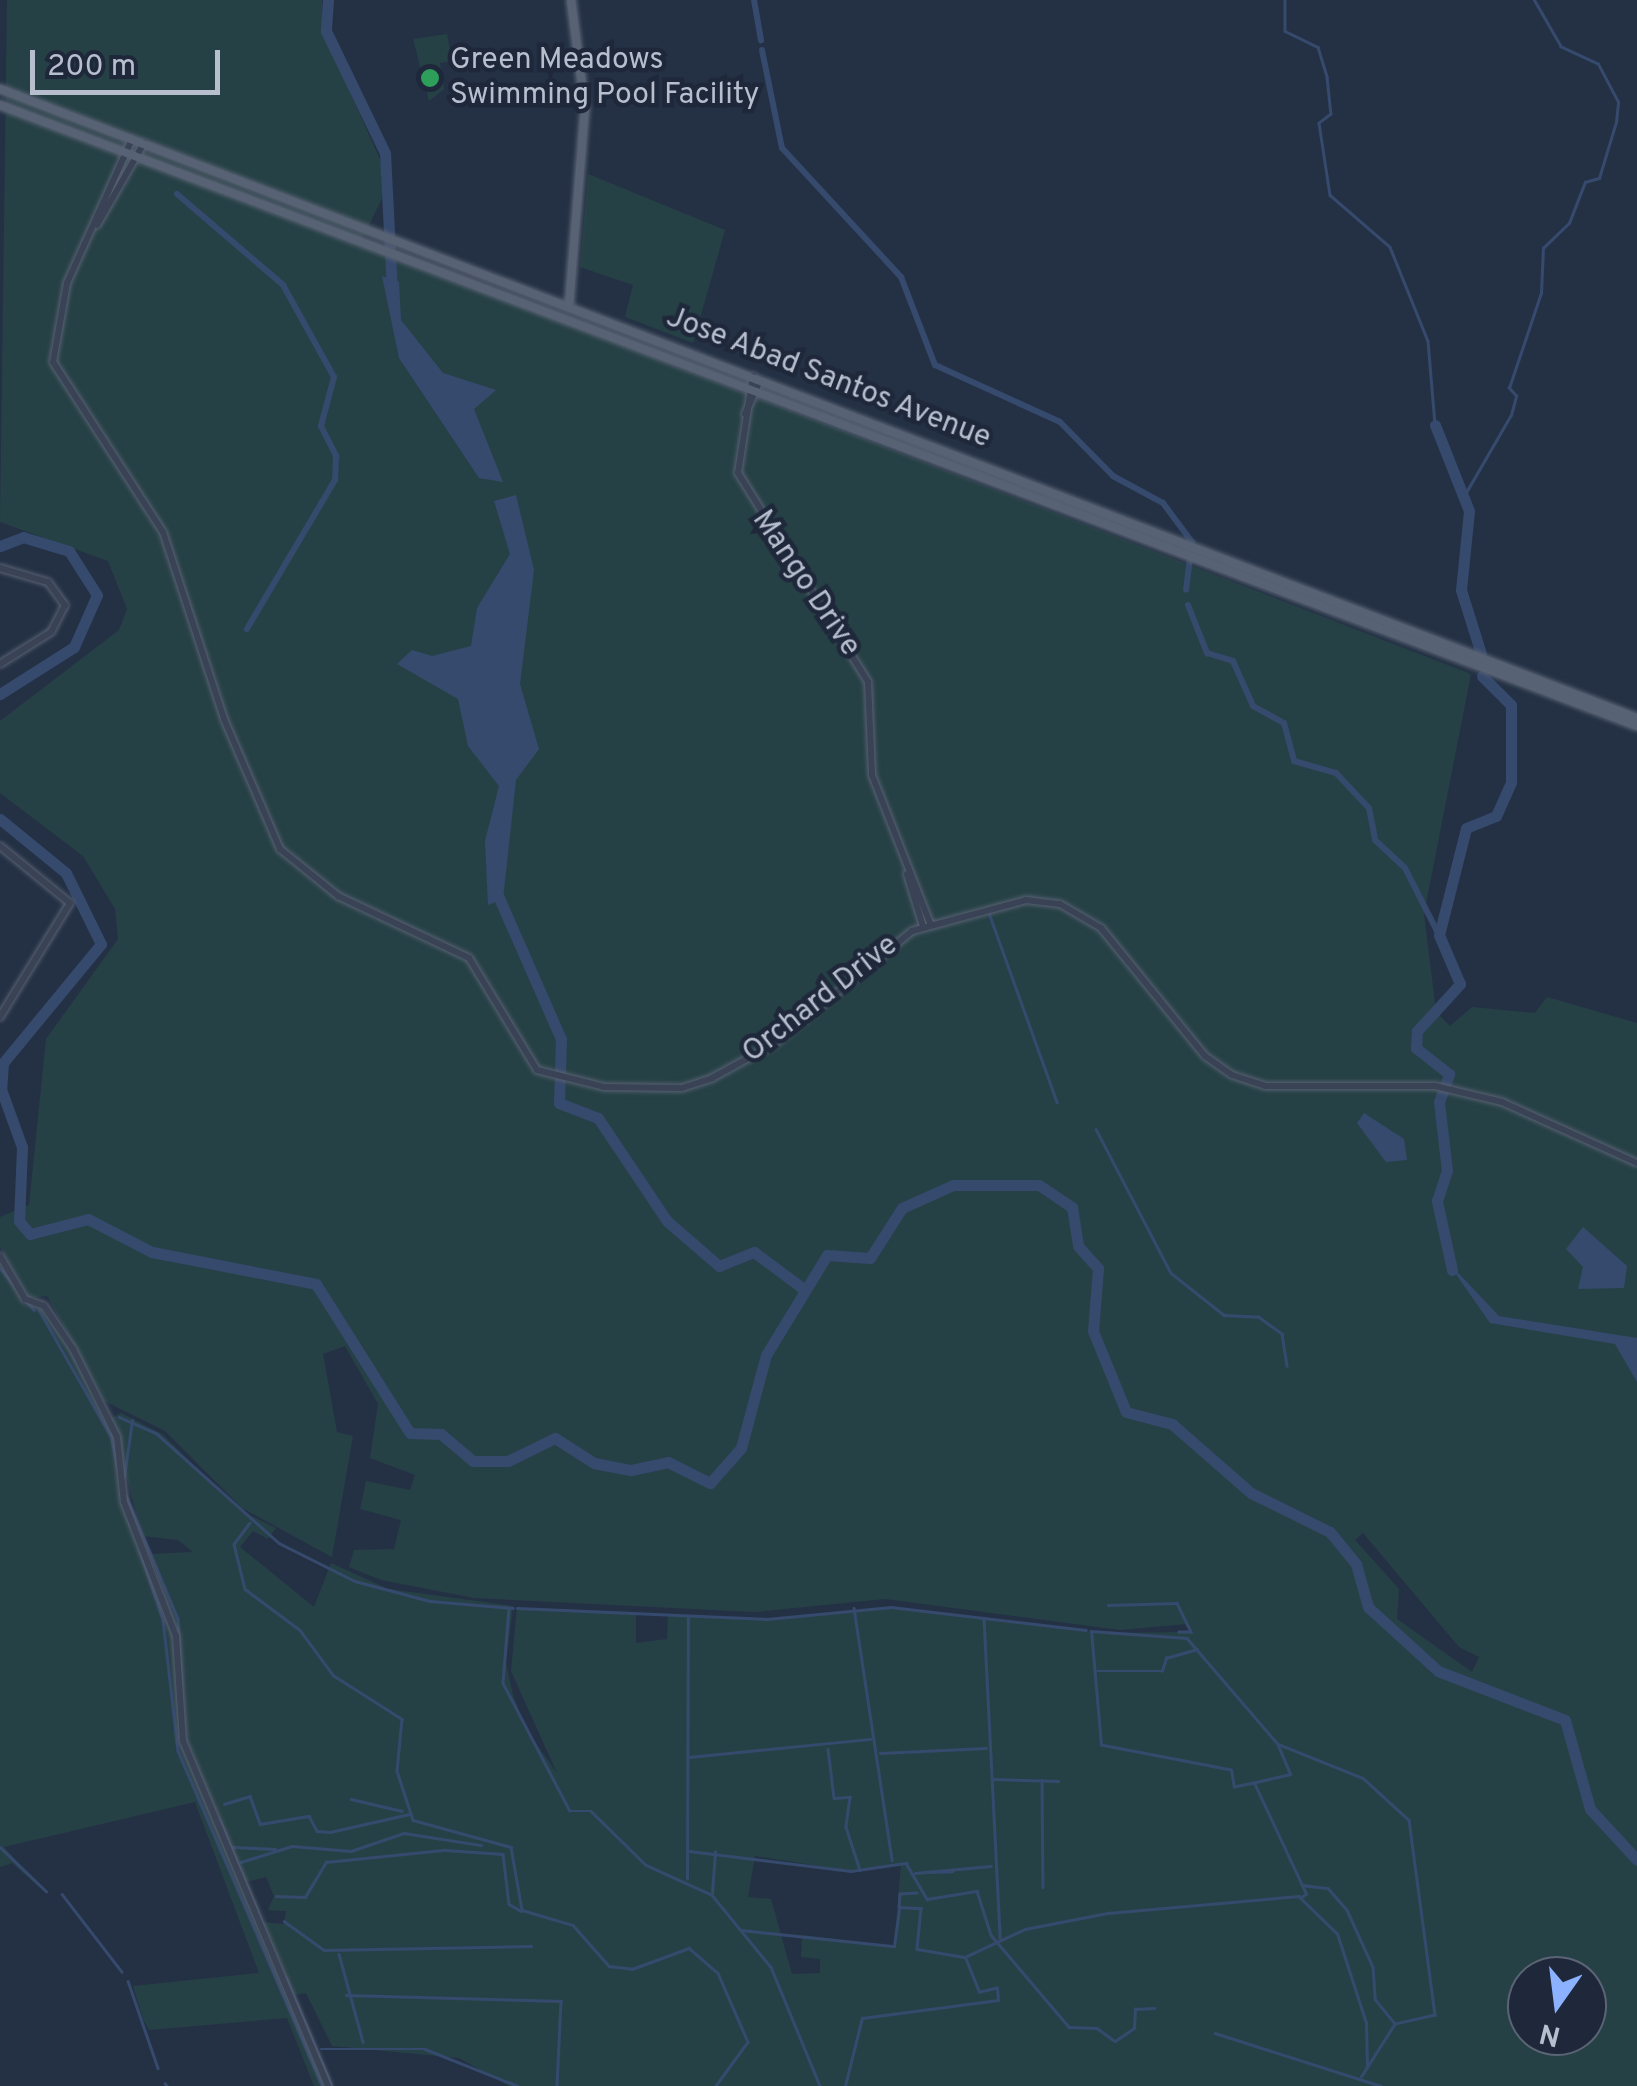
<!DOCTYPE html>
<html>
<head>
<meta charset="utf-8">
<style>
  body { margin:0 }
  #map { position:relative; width:1637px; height:2086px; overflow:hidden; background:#243145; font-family:Overpass,sans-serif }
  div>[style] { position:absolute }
  .green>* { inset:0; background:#264146 }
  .water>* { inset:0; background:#364a6e }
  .stream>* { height:2.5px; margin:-1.25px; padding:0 1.25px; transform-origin:1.25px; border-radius:1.25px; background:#364a6e }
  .canal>* { height:6px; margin:-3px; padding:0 3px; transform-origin:3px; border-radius:3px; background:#364a6e }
  .river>* { height:11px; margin:-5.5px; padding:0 5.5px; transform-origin:5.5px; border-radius:5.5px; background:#364a6e }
  .roads { filter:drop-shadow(0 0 2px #586172) drop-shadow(0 0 2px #586172) }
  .minor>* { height:6px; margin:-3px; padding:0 3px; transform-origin:3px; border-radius:3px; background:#394355 }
  .major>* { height:8px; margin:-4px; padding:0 4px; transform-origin:4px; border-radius:4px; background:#576274 }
  .dots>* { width:28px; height:28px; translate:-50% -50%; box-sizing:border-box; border:5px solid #1e283a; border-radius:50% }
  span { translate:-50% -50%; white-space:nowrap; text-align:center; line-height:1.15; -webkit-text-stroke:9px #1e283a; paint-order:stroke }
  .poi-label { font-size:30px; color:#b7bece }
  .left { translate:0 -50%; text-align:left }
  .street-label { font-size:30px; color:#b7bece }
  .north { position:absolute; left:1507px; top:1956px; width:100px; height:100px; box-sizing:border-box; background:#1e283a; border:2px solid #5b6475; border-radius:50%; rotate:194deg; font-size:28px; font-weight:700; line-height:40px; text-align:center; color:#b7bece }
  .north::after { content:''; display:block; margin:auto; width:35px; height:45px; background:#8bb1ff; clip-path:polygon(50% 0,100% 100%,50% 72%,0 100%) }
  .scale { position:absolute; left:30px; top:50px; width:190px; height:45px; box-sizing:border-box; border:5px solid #b7bece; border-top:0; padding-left:12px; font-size:30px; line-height:35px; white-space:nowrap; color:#b7bece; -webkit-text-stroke:8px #1e283a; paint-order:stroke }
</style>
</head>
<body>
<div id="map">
  <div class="green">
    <div style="clip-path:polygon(evenodd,7px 0,322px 0,323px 32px,382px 164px,384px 194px,360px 244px,1471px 674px,1424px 914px,1436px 1012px,1450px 1026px,1472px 1007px,1535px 1013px,1547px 997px,1637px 1023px,1637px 2086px,509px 2086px,459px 2058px,332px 2046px,306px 1993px,295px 1995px,285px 1981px,261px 1922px,284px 1924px,286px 1911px,268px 1910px,274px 1896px,266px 1877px,246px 1882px,185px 1743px,177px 1634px,150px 1554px,193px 1552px,178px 1540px,142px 1536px,111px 1418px,121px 1413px,162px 1434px,241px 1511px,276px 1528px,268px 1539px,253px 1531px,240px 1547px,314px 1607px,331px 1563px,388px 1589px,513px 1606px,506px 1663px,513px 1695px,527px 1731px,557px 1773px,511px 1671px,517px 1608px,636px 1612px,636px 1643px,667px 1639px,668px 1615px,767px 1619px,891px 1607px,1108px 1633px,1191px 1632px,1187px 1624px,1120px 1630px,885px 1599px,755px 1612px,474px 1598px,381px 1580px,349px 1567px,354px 1550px,394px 1549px,401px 1520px,360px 1509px,366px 1481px,410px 1490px,415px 1475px,370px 1458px,378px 1404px,345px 1346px,323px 1354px,337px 1432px,353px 1436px,332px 1557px,242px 1508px,165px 1431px,104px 1401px,47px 1296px,29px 1298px,0 1247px,0 1217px,29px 1205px,46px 1039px,118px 939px,115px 909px,83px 856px,0 793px,0 721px,119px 630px,127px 609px,108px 561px,0 522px,7px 0,1363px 1533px,1459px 1647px,1479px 1657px,1472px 1672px,1397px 1619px,1399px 1589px,1355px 1540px,1363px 1533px,7px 0,755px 1856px,851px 1871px,901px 1864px,894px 1946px,802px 1935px,801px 1957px,820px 1959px,820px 1973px,792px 1974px,771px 1899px,748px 1897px,755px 1856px,7px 0,1527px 1976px,1587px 1976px,1587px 2036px,1527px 2036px,1527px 1976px)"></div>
    <div style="clip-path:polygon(447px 34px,452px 61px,440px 63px,444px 89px,429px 101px,413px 39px)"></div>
    <div style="clip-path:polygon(588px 174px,725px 230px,693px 343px,625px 317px,633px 285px,580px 267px)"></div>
    <div style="clip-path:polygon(0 1263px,24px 1305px,40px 1307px,74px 1357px,114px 1438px,121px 1501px,173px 1635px,180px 1732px,325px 2086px,314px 2086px,287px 2018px,149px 2030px,143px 2019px,133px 1986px,259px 1973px,195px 1802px,4px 1847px,46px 1893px,12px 1863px,0 1867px)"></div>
  </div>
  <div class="water">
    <div style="clip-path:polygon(382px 276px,399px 282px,401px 320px,443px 373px,496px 390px,474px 409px,503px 482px,479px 478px,399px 358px)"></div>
    <div style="clip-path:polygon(516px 495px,534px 570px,520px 684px,539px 749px,516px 780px,503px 899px,488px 905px,485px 841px,499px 786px,468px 746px,458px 699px,397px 664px,412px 650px,432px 656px,471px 646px,477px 608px,510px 554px,494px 501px)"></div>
    <div style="clip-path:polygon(1364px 1113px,1404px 1139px,1407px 1160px,1386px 1162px,1357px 1123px)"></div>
    <div style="clip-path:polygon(1583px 1227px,1627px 1266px,1624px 1288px,1578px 1289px,1583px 1267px,1566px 1249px)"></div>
    <div style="clip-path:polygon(1446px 1260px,1499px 1316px,1637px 1338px,1637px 1382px,1615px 1344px,1490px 1323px)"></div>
  </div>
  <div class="stream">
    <div style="left:1285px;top:0;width:31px;rotate:90deg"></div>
    <div style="left:1285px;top:31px;width:37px;rotate:26deg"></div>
    <div style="left:1318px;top:47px;width:31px;rotate:73deg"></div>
    <div style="left:1327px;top:77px;width:37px;rotate:84deg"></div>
    <div style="left:1331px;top:114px;width:15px;rotate:143deg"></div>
    <div style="left:1319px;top:123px;width:73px;rotate:81.3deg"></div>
    <div style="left:1330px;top:195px;width:79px;rotate:40.9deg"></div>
    <div style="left:1390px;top:247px;width:101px;rotate:68deg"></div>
    <div style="left:1428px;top:341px;width:84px;rotate:85.2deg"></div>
    <div style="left:1464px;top:496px;width:94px;rotate:-59.9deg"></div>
    <div style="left:1511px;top:415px;width:20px;rotate:-75deg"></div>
    <div style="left:1516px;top:396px;width:11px;rotate:-131deg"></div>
    <div style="left:1509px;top:388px;width:100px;rotate:-71.4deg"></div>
    <div style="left:1541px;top:293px;width:45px;rotate:-87.5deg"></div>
    <div style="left:1543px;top:248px;width:36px;rotate:-44deg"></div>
    <div style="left:1569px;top:223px;width:44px;rotate:-68.7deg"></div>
    <div style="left:1585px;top:182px;width:15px;rotate:-16deg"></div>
    <div style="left:1599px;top:178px;width:59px;rotate:-73.1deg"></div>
    <div style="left:1616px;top:122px;width:20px;rotate:-84deg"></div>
    <div style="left:1618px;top:102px;width:43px;rotate:-117.8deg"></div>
    <div style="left:1598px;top:64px;width:41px;rotate:-155.3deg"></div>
    <div style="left:1561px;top:47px;width:54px;rotate:-119.9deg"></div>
    <div style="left:989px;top:913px;width:201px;rotate:70.2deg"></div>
    <div style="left:1096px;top:1129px;width:162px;rotate:62.5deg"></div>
    <div style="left:1171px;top:1273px;width:68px;rotate:38.4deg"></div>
    <div style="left:1224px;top:1315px;width:35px;rotate:3deg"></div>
    <div style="left:1259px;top:1317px;width:29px;rotate:36deg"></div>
    <div style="left:1282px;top:1334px;width:32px;rotate:81deg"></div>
    <div style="left:0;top:1268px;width:54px;rotate:51deg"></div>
    <div style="left:39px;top:1310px;width:145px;rotate:60.3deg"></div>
    <div style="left:111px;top:1436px;width:91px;rotate:77.9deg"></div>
    <div style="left:119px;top:1417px;width:40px;rotate:23.4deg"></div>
    <div style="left:156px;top:1433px;width:165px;rotate:41.8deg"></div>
    <div style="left:279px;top:1543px;width:85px;rotate:26.6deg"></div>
    <div style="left:355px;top:1581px;width:78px;rotate:14.9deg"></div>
    <div style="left:430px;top:1601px;width:83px;rotate:4.8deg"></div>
    <div style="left:124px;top:1477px;width:57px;rotate:-81.9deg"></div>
    <div style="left:126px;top:1495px;width:134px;rotate:67.2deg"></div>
    <div style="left:178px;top:1619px;width:66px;rotate:86.5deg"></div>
    <div style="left:250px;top:1523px;width:26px;rotate:127deg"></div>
    <div style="left:234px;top:1544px;width:46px;rotate:76.3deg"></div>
    <div style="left:245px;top:1589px;width:69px;rotate:36.7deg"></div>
    <div style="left:300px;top:1630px;width:56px;rotate:53.7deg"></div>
    <div style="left:333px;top:1675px;width:82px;rotate:32.5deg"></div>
    <div style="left:402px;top:1719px;width:52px;rotate:95.5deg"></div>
    <div style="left:397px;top:1771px;width:52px;rotate:71.9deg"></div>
    <div style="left:413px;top:1820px;width:102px;rotate:15.4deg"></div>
    <div style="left:511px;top:1847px;width:64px;rotate:80.1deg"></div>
    <div style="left:522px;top:1910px;width:53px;rotate:16.4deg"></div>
    <div style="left:573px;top:1925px;width:55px;rotate:48.7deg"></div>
    <div style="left:609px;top:1966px;width:23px;rotate:7deg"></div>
    <div style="left:632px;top:1969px;width:61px;rotate:-20.2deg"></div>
    <div style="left:689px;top:1948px;width:38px;rotate:41deg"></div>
    <div style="left:718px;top:1973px;width:75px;rotate:66.5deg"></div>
    <div style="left:748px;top:2042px;width:54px;rotate:126deg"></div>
    <div style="left:140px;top:1551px;width:73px;rotate:71.6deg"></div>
    <div style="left:163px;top:1620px;width:132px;rotate:83.5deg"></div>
    <div style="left:178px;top:1751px;width:365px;rotate:66.7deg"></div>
    <div style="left:1108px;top:1605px;width:69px;rotate:-1.7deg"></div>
    <div style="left:1177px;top:1603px;width:32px;rotate:64deg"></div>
    <div style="left:1191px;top:1632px;width:12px;rotate:180deg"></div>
    <div style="left:509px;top:1608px;width:75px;rotate:94.6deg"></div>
    <div style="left:503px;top:1683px;width:144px;rotate:62.4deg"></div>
    <div style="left:570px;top:1811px;width:21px"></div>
    <div style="left:591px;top:1811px;width:77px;rotate:44.5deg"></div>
    <div style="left:646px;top:1865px;width:72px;rotate:24.4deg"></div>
    <div style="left:712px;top:1895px;width:93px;rotate:50.7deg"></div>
    <div style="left:771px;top:1967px;width:129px;rotate:67.6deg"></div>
    <div style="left:517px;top:1608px;width:250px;rotate:2.5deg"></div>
    <div style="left:767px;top:1619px;width:125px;rotate:-5.5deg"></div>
    <div style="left:891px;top:1607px;width:196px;rotate:6.7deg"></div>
    <div style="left:854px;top:1608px;width:255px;rotate:81.4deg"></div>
    <div style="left:984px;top:1618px;width:320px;rotate:87.1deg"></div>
    <div style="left:1097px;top:1671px;width:65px"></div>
    <div style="left:1162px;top:1671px;width:14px;rotate:-73deg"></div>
    <div style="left:1166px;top:1658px;width:32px;rotate:-16deg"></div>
    <div style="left:828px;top:1749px;width:49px;rotate:83deg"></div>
    <div style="left:834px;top:1798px;width:16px;rotate:-4deg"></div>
    <div style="left:850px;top:1797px;width:30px;rotate:98deg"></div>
    <div style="left:846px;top:1827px;width:45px;rotate:72deg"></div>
    <div style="left:880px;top:1753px;width:106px;rotate:-2.7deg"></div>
    <div style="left:689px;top:1757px;width:182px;rotate:-5.7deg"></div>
    <div style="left:993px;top:1779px;width:65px;rotate:1.8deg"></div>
    <div style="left:1042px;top:1780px;width:107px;rotate:89.5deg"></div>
    <div style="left:1256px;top:1782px;width:35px;rotate:-13deg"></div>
    <div style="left:1290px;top:1774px;width:30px;rotate:-113deg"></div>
    <div style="left:351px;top:1799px;width:52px;rotate:13.2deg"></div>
    <div style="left:224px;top:1804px;width:27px;rotate:-17deg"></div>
    <div style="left:250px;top:1796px;width:30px;rotate:70deg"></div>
    <div style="left:260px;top:1824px;width:50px;rotate:-9.3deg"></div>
    <div style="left:309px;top:1816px;width:17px;rotate:62deg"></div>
    <div style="left:317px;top:1831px;width:13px;rotate:4deg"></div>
    <div style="left:330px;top:1832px;width:81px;rotate:-12.8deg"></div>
    <div style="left:220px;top:1820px;width:113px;rotate:67.5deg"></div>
    <div style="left:0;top:1847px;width:64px;rotate:43.7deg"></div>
    <div style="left:232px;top:1847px;width:43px;rotate:2.7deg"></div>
    <div style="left:689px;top:1851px;width:163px;rotate:7deg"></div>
    <div style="left:851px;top:1871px;width:56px;rotate:-8.3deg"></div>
    <div style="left:906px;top:1863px;width:42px;rotate:59.7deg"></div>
    <div style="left:927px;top:1899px;width:51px;rotate:-9.1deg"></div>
    <div style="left:977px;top:1891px;width:46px;rotate:72.3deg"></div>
    <div style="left:991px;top:1935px;width:121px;rotate:49.7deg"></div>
    <div style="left:1069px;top:2027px;width:28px;rotate:2deg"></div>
    <div style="left:1097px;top:2028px;width:22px;rotate:36deg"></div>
    <div style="left:1115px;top:2041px;width:23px;rotate:-34deg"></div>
    <div style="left:1134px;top:2028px;width:19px;rotate:-87deg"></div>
    <div style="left:1135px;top:2009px;width:19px;rotate:-3deg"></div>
    <div style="left:241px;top:1862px;width:53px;rotate:-17.4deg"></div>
    <div style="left:292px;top:1846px;width:59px;rotate:4.8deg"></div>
    <div style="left:351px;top:1851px;width:56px;rotate:-18.8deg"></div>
    <div style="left:404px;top:1833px;width:78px;rotate:8.9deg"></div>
    <div style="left:929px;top:1872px;width:23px;rotate:-2deg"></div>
    <div style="left:915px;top:1873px;width:76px;rotate:-5.3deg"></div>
    <div style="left:687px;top:1879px;width:262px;rotate:-89.8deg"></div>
    <div style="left:1302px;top:1885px;width:26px;rotate:7deg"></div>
    <div style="left:1328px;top:1888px;width:29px;rotate:49deg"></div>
    <div style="left:1347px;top:1910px;width:63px;rotate:65.5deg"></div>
    <div style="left:1373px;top:1967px;width:32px;rotate:86deg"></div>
    <div style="left:1375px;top:1999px;width:32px;rotate:51deg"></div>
    <div style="left:1395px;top:2024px;width:62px;rotate:122.4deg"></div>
    <div style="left:712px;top:1893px;width:41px;rotate:-85.8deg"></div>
    <div style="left:917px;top:1893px;width:17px;rotate:177deg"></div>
    <div style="left:900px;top:1894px;width:13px;rotate:94deg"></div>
    <div style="left:899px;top:1907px;width:22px;rotate:3deg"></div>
    <div style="left:921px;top:1908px;width:41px;rotate:95.6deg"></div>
    <div style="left:917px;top:1949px;width:49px;rotate:9.5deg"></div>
    <div style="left:965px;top:1957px;width:66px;rotate:-25deg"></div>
    <div style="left:1025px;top:1929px;width:85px;rotate:-10.9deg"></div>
    <div style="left:1108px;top:1913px;width:192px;rotate:-5.1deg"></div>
    <div style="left:62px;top:1894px;width:98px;rotate:52.4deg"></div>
    <div style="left:276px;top:1896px;width:29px;rotate:2deg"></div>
    <div style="left:305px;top:1897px;width:41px;rotate:-59deg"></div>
    <div style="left:326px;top:1862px;width:120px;rotate:-5.8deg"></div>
    <div style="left:445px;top:1850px;width:58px;rotate:3.9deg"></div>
    <div style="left:503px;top:1854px;width:50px;rotate:83.2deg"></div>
    <div style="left:509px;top:1904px;width:14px;rotate:30deg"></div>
    <div style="left:284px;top:1921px;width:49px;rotate:35.9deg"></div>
    <div style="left:324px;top:1950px;width:207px;rotate:-1.1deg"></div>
    <div style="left:741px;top:1930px;width:154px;rotate:6deg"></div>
    <div style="left:894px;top:1946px;width:36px;rotate:-82deg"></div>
    <div style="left:339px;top:1954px;width:91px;rotate:74.7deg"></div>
    <div style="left:286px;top:1977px;width:118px;rotate:67.1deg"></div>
    <div style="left:128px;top:1981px;width:92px;rotate:71deg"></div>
    <div style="left:346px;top:1995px;width:215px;rotate:1.6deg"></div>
    <div style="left:561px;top:2001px;width:85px;rotate:92.7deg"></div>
    <div style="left:1215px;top:2033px;width:174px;rotate:17.7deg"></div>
    <div style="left:321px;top:2049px;width:104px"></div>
    <div style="left:425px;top:2049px;width:100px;rotate:21.7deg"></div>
    <div style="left:1367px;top:2067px;width:44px;rotate:-91.3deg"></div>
    <div style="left:1366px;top:2023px;width:94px;rotate:-108deg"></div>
    <div style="left:1337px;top:1934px;width:52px;rotate:-135.8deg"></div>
    <div style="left:1300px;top:1898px;width:7px;rotate:-34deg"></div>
    <div style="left:1306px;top:1894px;width:123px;rotate:-115.1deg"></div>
    <div style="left:1254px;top:1783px;width:20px;rotate:169deg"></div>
    <div style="left:1234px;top:1787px;width:17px;rotate:-100deg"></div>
    <div style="left:1231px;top:1770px;width:132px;rotate:-169.1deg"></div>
    <div style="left:1101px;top:1745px;width:114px;rotate:-95deg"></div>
    <div style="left:1091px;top:1631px;width:96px;rotate:4.2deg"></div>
    <div style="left:1187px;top:1638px;width:140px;rotate:49.4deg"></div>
    <div style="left:1278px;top:1744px;width:92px;rotate:21.8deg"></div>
    <div style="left:1363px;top:1778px;width:62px;rotate:42.4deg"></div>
    <div style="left:1409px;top:1820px;width:197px;rotate:82.4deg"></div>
    <div style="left:1435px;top:2015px;width:41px;rotate:167.3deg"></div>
    <div style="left:165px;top:2083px;width:4px;rotate:56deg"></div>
    <div style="left:845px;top:2086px;width:70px;rotate:-76deg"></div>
    <div style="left:862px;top:2018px;width:137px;rotate:-7.5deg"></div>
    <div style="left:998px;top:2000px;width:12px;rotate:-95deg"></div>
    <div style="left:997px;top:1988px;width:18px;rotate:167deg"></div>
    <div style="left:979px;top:1992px;width:37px;rotate:-112deg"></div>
  </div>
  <div class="canal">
    <div style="left:754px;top:0;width:41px;rotate:80.1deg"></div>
    <div style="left:762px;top:50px;width:100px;rotate:78.5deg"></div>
    <div style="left:782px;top:148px;width:176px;rotate:47.3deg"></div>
    <div style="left:901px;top:277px;width:94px;rotate:68.9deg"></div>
    <div style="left:935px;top:365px;width:137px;rotate:24.5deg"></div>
    <div style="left:1060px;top:422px;width:76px;rotate:45.5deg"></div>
    <div style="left:1113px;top:476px;width:57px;rotate:28.4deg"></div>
    <div style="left:1163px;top:503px;width:49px;rotate:53.4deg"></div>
    <div style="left:1192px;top:542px;width:48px;rotate:97.1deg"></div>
    <div style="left:177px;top:194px;width:140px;rotate:40.6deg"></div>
    <div style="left:283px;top:285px;width:105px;rotate:61deg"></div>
    <div style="left:334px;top:377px;width:51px;rotate:104.9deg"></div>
    <div style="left:321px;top:426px;width:34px;rotate:63deg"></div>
    <div style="left:336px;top:456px;width:24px;rotate:92deg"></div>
    <div style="left:335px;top:480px;width:173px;rotate:120.6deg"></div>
    <div style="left:1188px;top:605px;width:52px;rotate:68.4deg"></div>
    <div style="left:1207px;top:653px;width:27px;rotate:17deg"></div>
    <div style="left:1233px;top:661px;width:49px;rotate:66deg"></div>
    <div style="left:1253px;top:706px;width:35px;rotate:29deg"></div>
    <div style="left:1284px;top:723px;width:39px;rotate:75deg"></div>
    <div style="left:1294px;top:761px;width:44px;rotate:15.9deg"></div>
    <div style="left:1336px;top:773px;width:48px;rotate:46.7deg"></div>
    <div style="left:1369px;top:808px;width:33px;rotate:79deg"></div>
    <div style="left:1375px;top:840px;width:41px;rotate:43deg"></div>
    <div style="left:1405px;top:868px;width:75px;rotate:63.1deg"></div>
  </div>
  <div class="river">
    <div style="left:328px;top:0;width:31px;rotate:94deg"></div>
    <div style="left:326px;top:31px;width:136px;rotate:64.2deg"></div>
    <div style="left:385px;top:153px;width:137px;rotate:87.1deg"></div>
    <div style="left:1435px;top:425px;width:92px;rotate:68.4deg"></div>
    <div style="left:1469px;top:511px;width:79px;rotate:95.8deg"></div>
    <div style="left:1461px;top:590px;width:67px;rotate:72.6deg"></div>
    <div style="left:0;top:546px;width:25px;rotate:-21deg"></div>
    <div style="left:23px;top:537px;width:48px;rotate:16.9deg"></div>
    <div style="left:69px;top:551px;width:52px;rotate:57.5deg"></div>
    <div style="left:97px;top:595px;width:57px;rotate:113.9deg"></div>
    <div style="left:74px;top:647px;width:88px;rotate:147.6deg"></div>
    <div style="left:0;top:819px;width:85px;rotate:39.3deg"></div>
    <div style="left:66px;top:873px;width:79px;rotate:63.8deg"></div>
    <div style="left:101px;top:944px;width:154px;rotate:129.5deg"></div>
    <div style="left:3px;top:1063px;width:26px;rotate:94deg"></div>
    <div style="left:1px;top:1089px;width:62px;rotate:70.1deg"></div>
    <div style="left:22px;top:1147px;width:74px;rotate:92.3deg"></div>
    <div style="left:19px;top:1221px;width:17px;rotate:50deg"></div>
    <div style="left:30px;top:1234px;width:60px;rotate:-14.5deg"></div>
    <div style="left:88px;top:1219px;width:72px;rotate:27.3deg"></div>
    <div style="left:152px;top:1252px;width:167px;rotate:11deg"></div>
    <div style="left:316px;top:1284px;width:176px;rotate:57.8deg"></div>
    <div style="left:410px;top:1433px;width:31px;rotate:2deg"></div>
    <div style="left:441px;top:1434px;width:42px;rotate:40.2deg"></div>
    <div style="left:473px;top:1461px;width:35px"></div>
    <div style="left:508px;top:1461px;width:52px;rotate:-26.1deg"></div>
    <div style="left:555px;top:1438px;width:46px;rotate:32.7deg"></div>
    <div style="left:594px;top:1463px;width:38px;rotate:11deg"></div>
    <div style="left:631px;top:1470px;width:38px;rotate:-12deg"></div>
    <div style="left:668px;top:1462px;width:47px;rotate:26.6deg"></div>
    <div style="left:710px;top:1483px;width:47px;rotate:-48.5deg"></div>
    <div style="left:741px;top:1448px;width:96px;rotate:-75deg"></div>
    <div style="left:766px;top:1355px;width:117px;rotate:-58.6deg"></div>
    <div style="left:827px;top:1255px;width:43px;rotate:4deg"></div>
    <div style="left:870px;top:1258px;width:59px;rotate:-57.4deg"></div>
    <div style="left:902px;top:1208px;width:56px;rotate:-24.3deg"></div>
    <div style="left:953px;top:1185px;width:86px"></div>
    <div style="left:1039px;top:1185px;width:40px;rotate:34deg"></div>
    <div style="left:1072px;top:1207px;width:39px;rotate:81deg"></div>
    <div style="left:1078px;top:1246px;width:30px;rotate:48deg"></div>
    <div style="left:1098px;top:1268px;width:63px;rotate:94.5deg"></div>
    <div style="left:1093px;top:1331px;width:87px;rotate:67.8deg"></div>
    <div style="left:1126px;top:1412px;width:48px;rotate:14.6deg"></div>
    <div style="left:1172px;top:1424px;width:105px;rotate:41.1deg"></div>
    <div style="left:1251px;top:1493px;width:88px;rotate:26.3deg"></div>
    <div style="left:1330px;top:1532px;width:41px;rotate:50.9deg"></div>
    <div style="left:1356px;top:1564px;width:45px;rotate:74.4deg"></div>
    <div style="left:1368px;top:1607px;width:95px;rotate:42.4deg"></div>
    <div style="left:1438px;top:1671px;width:136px;rotate:21.1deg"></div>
    <div style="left:1565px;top:1720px;width:92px;rotate:74.3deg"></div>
    <div style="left:1590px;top:1809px;width:69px;rotate:47.3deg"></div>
    <div style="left:496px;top:891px;width:162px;rotate:66.3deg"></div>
    <div style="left:561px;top:1039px;width:64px;rotate:91.8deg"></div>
    <div style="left:559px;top:1103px;width:42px;rotate:21deg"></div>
    <div style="left:598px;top:1118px;width:124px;rotate:56.2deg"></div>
    <div style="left:667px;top:1221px;width:69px;rotate:40.9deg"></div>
    <div style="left:719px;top:1266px;width:38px;rotate:-22deg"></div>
    <div style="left:754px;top:1252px;width:59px;rotate:36.7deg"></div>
    <div style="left:1452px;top:1270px;width:71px;rotate:-102.3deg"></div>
    <div style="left:1437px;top:1201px;width:32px;rotate:-72deg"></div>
    <div style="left:1447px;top:1171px;width:69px;rotate:-96.6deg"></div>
    <div style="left:1439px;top:1102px;width:30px;rotate:-70deg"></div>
    <div style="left:1449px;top:1074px;width:42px;rotate:-141.8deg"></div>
    <div style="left:1416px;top:1048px;width:17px;rotate:-87deg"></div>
    <div style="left:1417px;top:1031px;width:64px;rotate:-47.5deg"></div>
    <div style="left:1460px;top:984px;width:53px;rotate:-113.2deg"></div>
    <div style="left:1439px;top:935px;width:110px;rotate:-75.8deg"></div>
    <div style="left:1466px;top:828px;width:32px;rotate:-22deg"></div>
    <div style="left:1496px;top:816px;width:37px;rotate:-66deg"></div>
    <div style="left:1511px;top:782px;width:77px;rotate:-90deg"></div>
    <div style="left:1511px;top:705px;width:41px;rotate:-135deg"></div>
  </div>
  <div class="roads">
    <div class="minor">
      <div style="left:132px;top:139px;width:158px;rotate:114.3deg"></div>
      <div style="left:67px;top:283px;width:80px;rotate:100deg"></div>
      <div style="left:53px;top:362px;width:202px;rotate:57.1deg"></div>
      <div style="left:163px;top:532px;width:197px;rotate:71.9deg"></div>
      <div style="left:224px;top:719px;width:142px;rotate:66.7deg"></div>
      <div style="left:280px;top:849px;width:75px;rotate:39deg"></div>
      <div style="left:338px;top:896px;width:145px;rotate:25.3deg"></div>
      <div style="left:469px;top:958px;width:131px;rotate:58.7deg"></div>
      <div style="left:537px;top:1070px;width:69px;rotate:14.2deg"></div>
      <div style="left:604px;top:1087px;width:78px;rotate:0.7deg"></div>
      <div style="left:682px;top:1088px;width:32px;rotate:-18deg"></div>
      <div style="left:712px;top:1078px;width:71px;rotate:-28.7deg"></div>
      <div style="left:774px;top:1044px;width:178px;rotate:-39.3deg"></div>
      <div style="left:912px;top:931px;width:118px;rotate:-15.2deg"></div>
      <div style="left:1026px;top:900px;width:34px;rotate:7deg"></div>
      <div style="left:1060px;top:904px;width:48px;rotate:30.3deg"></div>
      <div style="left:1101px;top:928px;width:165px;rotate:50.9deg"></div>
      <div style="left:1205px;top:1056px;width:33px;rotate:35deg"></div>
      <div style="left:1232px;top:1075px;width:35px;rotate:18deg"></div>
      <div style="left:1265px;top:1086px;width:170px"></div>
      <div style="left:1435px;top:1086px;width:69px;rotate:13.4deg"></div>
      <div style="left:1502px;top:1102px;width:148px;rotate:24.3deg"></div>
      <div style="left:97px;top:225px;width:95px;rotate:-60.2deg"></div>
      <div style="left:753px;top:376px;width:98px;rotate:98.8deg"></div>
      <div style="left:738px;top:473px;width:246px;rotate:58.1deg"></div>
      <div style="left:868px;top:682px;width:93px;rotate:87.5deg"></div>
      <div style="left:872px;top:775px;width:159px;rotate:68.6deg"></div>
      <div style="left:745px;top:414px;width:37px;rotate:-66deg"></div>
      <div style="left:0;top:568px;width:50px;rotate:16.3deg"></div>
      <div style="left:48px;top:582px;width:29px;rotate:54deg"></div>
      <div style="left:65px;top:605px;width:30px;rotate:117deg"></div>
      <div style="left:51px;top:632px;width:60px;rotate:147.9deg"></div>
      <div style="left:0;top:846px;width:90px;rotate:39.2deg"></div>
      <div style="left:70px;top:903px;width:134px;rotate:121.6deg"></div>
      <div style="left:907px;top:874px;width:54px;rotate:72.9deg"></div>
      <div style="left:0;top:1256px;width:50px;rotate:59.8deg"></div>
      <div style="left:25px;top:1299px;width:20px;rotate:20deg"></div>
      <div style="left:44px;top:1306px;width:52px;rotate:56deg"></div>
      <div style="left:73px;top:1349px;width:98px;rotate:63.4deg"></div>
      <div style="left:117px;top:1437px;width:65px;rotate:83.9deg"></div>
      <div style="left:124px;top:1502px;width:144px;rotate:68.8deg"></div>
      <div style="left:176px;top:1636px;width:105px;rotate:86.2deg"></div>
      <div style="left:183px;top:1741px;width:374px;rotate:67.2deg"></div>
    </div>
    <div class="major">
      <div style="left:0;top:89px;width:1754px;rotate:21.02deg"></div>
      <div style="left:0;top:105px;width:1751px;rotate:20.77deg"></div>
      <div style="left:569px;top:306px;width:198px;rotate:-85.4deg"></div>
      <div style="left:585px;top:109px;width:110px;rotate:-97.3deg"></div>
    </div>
  </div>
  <div class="dots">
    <div style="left:430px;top:78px;background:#2e9e5b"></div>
  </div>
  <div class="poi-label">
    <span class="left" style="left:450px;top:78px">Green Meadows<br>Swimming Pool Facility</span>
  </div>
  <div class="street-label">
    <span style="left:828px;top:379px;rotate:21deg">Jose Abad Santos Avenue</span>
    <span style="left:805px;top:584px;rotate:56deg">Mango Drive</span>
    <span style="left:821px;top:1000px;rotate:-38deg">Orchard Drive</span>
  </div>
  <div class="north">N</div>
  <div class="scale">200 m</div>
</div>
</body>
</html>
